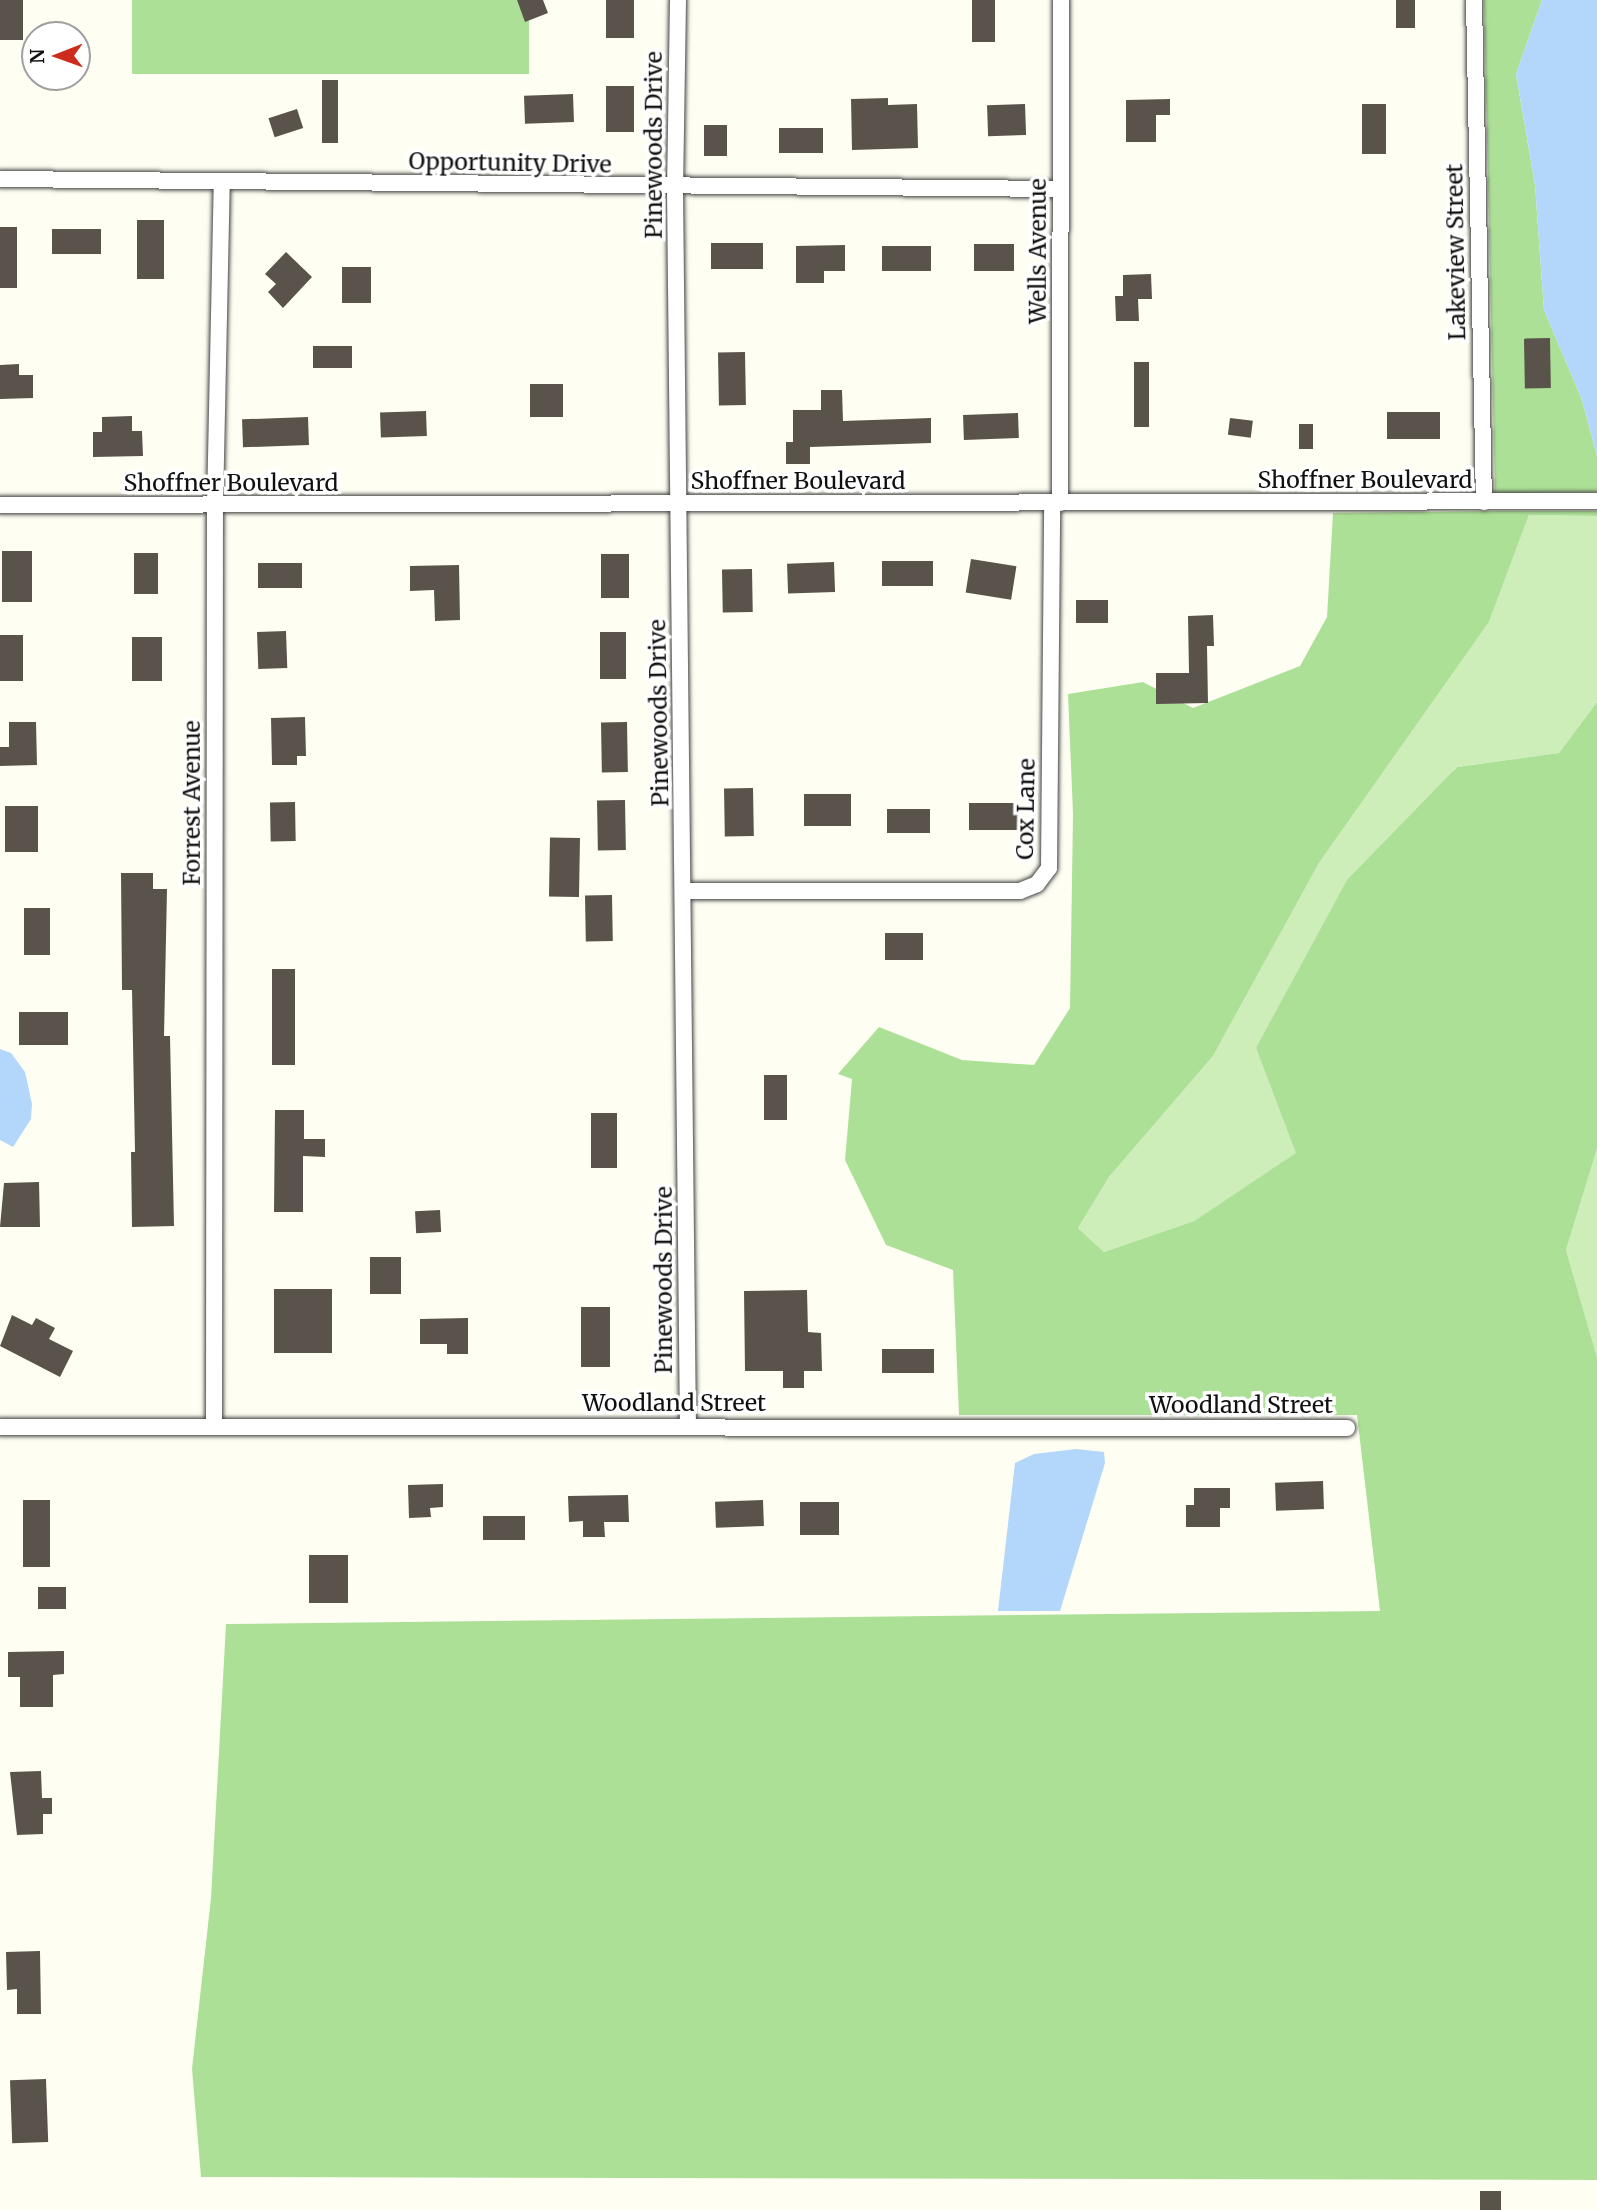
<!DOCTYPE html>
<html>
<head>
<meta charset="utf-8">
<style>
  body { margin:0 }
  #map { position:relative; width:1597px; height:2210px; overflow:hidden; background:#fffef3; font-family:Merriweather,serif }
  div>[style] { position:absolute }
  .green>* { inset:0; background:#cdeeb9 }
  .forest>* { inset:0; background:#ade097; transform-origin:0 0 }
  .water>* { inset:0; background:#b3d6fb }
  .building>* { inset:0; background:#5a534b; transform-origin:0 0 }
  .roads { filter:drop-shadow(0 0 2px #434343) drop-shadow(0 0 2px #434343) }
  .minor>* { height:16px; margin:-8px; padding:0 8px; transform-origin:8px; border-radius:8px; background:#fff }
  span { translate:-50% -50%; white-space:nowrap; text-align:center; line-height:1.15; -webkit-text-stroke:7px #fff; paint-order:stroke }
  .street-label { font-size:23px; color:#101010 }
  .north { position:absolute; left:21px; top:21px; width:70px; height:70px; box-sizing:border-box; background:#fff; border:2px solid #9f9f9f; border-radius:50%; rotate:269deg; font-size:19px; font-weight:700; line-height:28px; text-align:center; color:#101010 }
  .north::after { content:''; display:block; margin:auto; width:24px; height:32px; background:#cd2b1c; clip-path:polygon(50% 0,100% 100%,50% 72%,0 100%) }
</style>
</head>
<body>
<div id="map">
  <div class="green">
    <div style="clip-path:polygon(1529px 515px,1597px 516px,1597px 702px,1559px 753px,1456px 767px,1256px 1048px,1297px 1153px,1194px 1221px,1104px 1252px,1078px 1228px,1109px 1177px,1213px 1056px,1319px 863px,1489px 622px)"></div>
    <div style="clip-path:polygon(1597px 1149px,1597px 1357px,1566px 1250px)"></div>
  </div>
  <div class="forest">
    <div style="left:132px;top:0;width:397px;height:74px"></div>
    <div style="clip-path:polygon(1484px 0,1542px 0,1516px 74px,1535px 185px,1544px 310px,1582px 400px,1597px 456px,1597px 492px,1495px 493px)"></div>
    <div style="clip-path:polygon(1496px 511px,1597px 511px,1597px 516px,1529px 515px,1489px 622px,1319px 863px,1213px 1056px,1109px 1177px,1078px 1228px,1104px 1252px,1194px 1221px,1296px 1153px,1256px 1048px,1347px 880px,1457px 767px,1559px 753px,1597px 702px,1597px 1149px,1566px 1250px,1597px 1357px,1597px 2180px,201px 2177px,192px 2069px,211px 1898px,226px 1624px,1380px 1611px,1357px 1415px,959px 1415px,953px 1270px,886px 1245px,845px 1160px,852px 1079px,838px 1074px,879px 1027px,962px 1060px,1034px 1065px,1070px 1008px,1073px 814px,1068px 694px,1143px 682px,1193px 708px,1300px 666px,1327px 617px,1333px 513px)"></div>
  </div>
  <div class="water">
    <div style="clip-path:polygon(1542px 0,1597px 0,1597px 456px,1582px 400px,1544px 310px,1535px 185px,1516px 74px)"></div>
    <div style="clip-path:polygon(0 1049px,11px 1053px,25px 1072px,32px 1104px,31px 1119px,13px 1147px,0 1140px)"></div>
    <div style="clip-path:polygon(1076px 1449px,1104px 1452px,1105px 1463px,1060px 1611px,998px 1611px,1015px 1463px,1034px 1454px)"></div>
  </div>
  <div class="building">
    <div style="left:0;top:0;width:23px;height:40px"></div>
    <div style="clip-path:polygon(517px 0,543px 0,548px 13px,525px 22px)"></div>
    <div style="left:606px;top:0;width:28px;height:38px"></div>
    <div style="left:972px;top:0;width:23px;height:42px"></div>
    <div style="left:1396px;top:0;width:19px;height:28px"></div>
    <div style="left:322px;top:80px;width:16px;height:63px"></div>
    <div style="left:606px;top:86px;width:28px;height:46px"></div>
    <div style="left:573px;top:94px;width:28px;height:49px;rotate:88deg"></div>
    <div style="clip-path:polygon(888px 98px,888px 105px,917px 104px,918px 148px,852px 150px,851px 99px)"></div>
    <div style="clip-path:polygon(1170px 99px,1170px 115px,1156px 115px,1156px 142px,1126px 142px,1126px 100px)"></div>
    <div style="left:1025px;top:104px;width:31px;height:38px;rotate:88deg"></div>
    <div style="left:1362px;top:104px;width:24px;height:50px"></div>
    <div style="left:297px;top:109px;width:20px;height:30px;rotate:72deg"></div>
    <div style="left:727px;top:125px;width:31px;height:23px;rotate:90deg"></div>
    <div style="left:823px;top:128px;width:25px;height:44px;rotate:90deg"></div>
    <div style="left:137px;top:220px;width:27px;height:59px"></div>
    <div style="left:0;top:227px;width:17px;height:61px"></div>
    <div style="left:52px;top:229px;width:49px;height:25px"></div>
    <div style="left:763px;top:243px;width:26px;height:52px;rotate:90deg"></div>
    <div style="left:974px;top:244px;width:40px;height:27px"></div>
    <div style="clip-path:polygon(845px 245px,845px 271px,824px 271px,824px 283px,796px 283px,796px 246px)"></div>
    <div style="left:931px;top:246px;width:25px;height:49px;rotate:90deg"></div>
    <div style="clip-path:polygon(286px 252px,312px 277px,283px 308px,268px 292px,276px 284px,265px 274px)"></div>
    <div style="left:342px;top:267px;width:29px;height:36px"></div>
    <div style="clip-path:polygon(1151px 274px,1152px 299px,1138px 299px,1139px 321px,1116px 321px,1115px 296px,1123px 296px,1123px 275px)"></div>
    <div style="left:1550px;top:338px;width:50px;height:26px;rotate:89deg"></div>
    <div style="left:313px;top:346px;width:39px;height:22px"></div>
    <div style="left:745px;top:352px;width:53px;height:27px;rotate:89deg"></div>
    <div style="left:1134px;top:362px;width:15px;height:65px"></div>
    <div style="clip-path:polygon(19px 364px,19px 375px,33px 375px,33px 398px,0 399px,0 365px)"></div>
    <div style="left:530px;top:384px;width:33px;height:33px"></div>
    <div style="clip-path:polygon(821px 390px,842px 390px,843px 421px,931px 418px,931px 443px,810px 447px,810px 464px,786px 464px,786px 442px,793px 442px,793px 410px,821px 410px)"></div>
    <div style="left:426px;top:411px;width:25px;height:46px;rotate:88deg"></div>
    <div style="left:1440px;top:412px;width:27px;height:53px;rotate:90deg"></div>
    <div style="left:1018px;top:413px;width:25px;height:55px;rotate:88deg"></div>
    <div style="clip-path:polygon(132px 416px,132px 431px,142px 431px,143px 456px,93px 457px,93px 432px,102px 432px,102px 417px)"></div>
    <div style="left:308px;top:417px;width:28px;height:66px;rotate:88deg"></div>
    <div style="left:1230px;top:418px;width:23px;height:17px;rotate:7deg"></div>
    <div style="left:1299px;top:424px;width:14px;height:25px"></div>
    <div style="left:32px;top:551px;width:51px;height:30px;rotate:90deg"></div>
    <div style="left:134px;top:553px;width:24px;height:41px"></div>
    <div style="left:601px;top:554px;width:28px;height:44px"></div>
    <div style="left:971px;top:559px;width:46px;height:34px;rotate:9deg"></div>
    <div style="left:933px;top:561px;width:25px;height:51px;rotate:90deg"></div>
    <div style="left:834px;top:562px;width:30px;height:47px;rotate:88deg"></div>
    <div style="left:302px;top:563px;width:25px;height:44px;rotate:90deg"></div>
    <div style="clip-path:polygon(459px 565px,460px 620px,435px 621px,434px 590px,410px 591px,410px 566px)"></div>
    <div style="left:752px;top:569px;width:43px;height:30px;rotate:89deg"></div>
    <div style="left:1108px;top:600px;width:23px;height:32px;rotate:90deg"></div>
    <div style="clip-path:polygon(1213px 615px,1214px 646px,1207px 646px,1208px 703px,1156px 704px,1156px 673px,1189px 673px,1188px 616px)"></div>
    <div style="left:286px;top:631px;width:37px;height:29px;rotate:88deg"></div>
    <div style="left:600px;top:632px;width:26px;height:47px"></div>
    <div style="left:0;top:635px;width:23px;height:46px"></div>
    <div style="left:132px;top:637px;width:30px;height:44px"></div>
    <div style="clip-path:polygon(305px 717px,306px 756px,297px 756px,297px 765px,272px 765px,271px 718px)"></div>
    <div style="clip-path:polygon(9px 722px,36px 722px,37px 765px,0 766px,0 747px,9px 747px)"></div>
    <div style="left:627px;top:722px;width:50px;height:26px;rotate:89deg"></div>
    <div style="left:753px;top:788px;width:48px;height:29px;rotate:89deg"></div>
    <div style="left:804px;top:794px;width:47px;height:32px"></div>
    <div style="left:625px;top:800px;width:50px;height:28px;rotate:89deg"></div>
    <div style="left:295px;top:802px;width:39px;height:25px;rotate:89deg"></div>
    <div style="left:1018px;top:803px;width:27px;height:49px;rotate:90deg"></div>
    <div style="left:5px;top:806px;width:33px;height:46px"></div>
    <div style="left:887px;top:809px;width:43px;height:24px"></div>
    <div style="left:580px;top:838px;width:59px;height:30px;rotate:91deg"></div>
    <div style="clip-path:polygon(121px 873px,153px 873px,153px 889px,167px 889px,164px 1036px,170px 1036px,174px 1226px,132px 1227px,131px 1152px,135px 1152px,132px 990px,122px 990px)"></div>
    <div style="left:612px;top:895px;width:46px;height:27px;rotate:89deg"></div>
    <div style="left:24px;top:908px;width:26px;height:47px"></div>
    <div style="left:923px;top:933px;width:27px;height:38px;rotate:90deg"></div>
    <div style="left:272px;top:969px;width:23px;height:96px"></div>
    <div style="left:19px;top:1012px;width:49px;height:33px"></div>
    <div style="left:764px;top:1075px;width:23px;height:45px"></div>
    <div style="clip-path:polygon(275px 1110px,304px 1110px,304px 1139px,325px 1139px,325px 1157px,303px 1156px,303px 1212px,274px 1212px)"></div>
    <div style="left:591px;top:1113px;width:26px;height:55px"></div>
    <div style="clip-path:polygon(39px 1182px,40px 1227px,0 1227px,4px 1183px)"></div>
    <div style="left:440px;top:1210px;width:22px;height:25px;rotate:87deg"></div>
    <div style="left:370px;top:1257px;width:31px;height:37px"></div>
    <div style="left:274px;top:1289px;width:58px;height:64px"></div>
    <div style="clip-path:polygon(807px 1290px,808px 1332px,821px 1333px,822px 1371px,804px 1371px,804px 1388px,783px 1388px,783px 1371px,745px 1371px,744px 1291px)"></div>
    <div style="left:581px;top:1307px;width:29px;height:60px"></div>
    <div style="clip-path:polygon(12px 1315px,32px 1325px,36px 1318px,55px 1328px,49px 1339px,73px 1351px,60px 1377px,0 1346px)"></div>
    <div style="clip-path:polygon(468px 1318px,468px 1354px,447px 1354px,447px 1344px,420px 1344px,420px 1319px)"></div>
    <div style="left:934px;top:1349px;width:24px;height:52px;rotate:90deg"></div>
    <div style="left:1323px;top:1481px;width:28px;height:48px;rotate:88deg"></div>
    <div style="clip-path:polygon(443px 1484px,443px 1507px,430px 1508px,431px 1517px,409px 1518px,408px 1485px)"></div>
    <div style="clip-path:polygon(1194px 1488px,1230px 1488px,1230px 1508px,1220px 1508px,1220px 1527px,1186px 1527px,1186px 1505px,1194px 1505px)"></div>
    <div style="clip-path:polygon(628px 1495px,629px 1522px,604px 1522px,605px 1537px,583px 1537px,583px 1521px,569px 1522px,568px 1496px)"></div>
    <div style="left:50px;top:1500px;width:67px;height:27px;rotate:90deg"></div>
    <div style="left:763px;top:1500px;width:26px;height:48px;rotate:88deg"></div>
    <div style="left:839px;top:1502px;width:33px;height:39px;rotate:90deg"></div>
    <div style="left:525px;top:1516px;width:24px;height:42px;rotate:90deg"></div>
    <div style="left:309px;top:1555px;width:39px;height:48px"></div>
    <div style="left:66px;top:1587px;width:22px;height:28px;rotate:90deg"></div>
    <div style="clip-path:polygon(64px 1651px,64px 1674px,53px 1675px,53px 1707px,20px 1707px,20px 1677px,8px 1677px,8px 1652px)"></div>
    <div style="clip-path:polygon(41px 1771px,42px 1798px,52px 1798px,52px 1814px,43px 1814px,43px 1834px,17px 1835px,10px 1772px)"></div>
    <div style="clip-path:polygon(40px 1951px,41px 2014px,17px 2014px,17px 1989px,7px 1990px,6px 1952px)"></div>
    <div style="left:46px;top:2079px;width:63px;height:36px;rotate:88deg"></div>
    <div style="left:1501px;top:2191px;width:19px;height:21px;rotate:90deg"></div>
  </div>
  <div class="roads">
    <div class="minor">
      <div style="left:678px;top:0;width:189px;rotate:90.9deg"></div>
      <div style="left:675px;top:189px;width:1236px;rotate:89.4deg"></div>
      <div style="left:1474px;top:0;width:502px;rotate:88.86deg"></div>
      <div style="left:0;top:179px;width:1061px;rotate:0.54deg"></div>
      <div style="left:1060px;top:503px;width:503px;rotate:-89.89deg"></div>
      <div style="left:0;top:505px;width:1597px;rotate:-0.14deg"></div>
      <div style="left:685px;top:891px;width:335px"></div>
      <div style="left:1020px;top:891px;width:18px;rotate:-22deg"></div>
      <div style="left:1037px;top:884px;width:20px;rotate:-53deg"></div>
      <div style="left:1049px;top:868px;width:365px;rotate:-89.5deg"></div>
      <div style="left:214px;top:1425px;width:919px;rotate:-89.94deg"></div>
      <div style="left:215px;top:506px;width:325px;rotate:-88.8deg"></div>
      <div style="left:0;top:1427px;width:1347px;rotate:0.04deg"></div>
    </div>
  </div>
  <div class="street-label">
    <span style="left:654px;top:145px;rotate:-90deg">Pinewoods Drive</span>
    <span style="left:510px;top:163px;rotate:1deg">Opportunity Drive</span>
    <span style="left:1038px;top:251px;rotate:-90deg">Wells Avenue</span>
    <span style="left:1456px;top:252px;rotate:-91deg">Lakeview Street</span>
    <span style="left:1365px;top:480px">Shoffner Boulevard</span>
    <span style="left:798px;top:481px">Shoffner Boulevard</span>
    <span style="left:231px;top:483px">Shoffner Boulevard</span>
    <span style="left:659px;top:713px;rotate:-91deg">Pinewoods Drive</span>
    <span style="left:192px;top:803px;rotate:-90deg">Forrest Avenue</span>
    <span style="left:1026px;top:809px;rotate:-89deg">Cox Lane</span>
    <span style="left:664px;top:1280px;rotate:-90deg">Pinewoods Drive</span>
    <span style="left:674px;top:1403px">Woodland Street</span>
    <span style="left:1241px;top:1405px">Woodland Street</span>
  </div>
  <div class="north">N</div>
</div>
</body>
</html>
